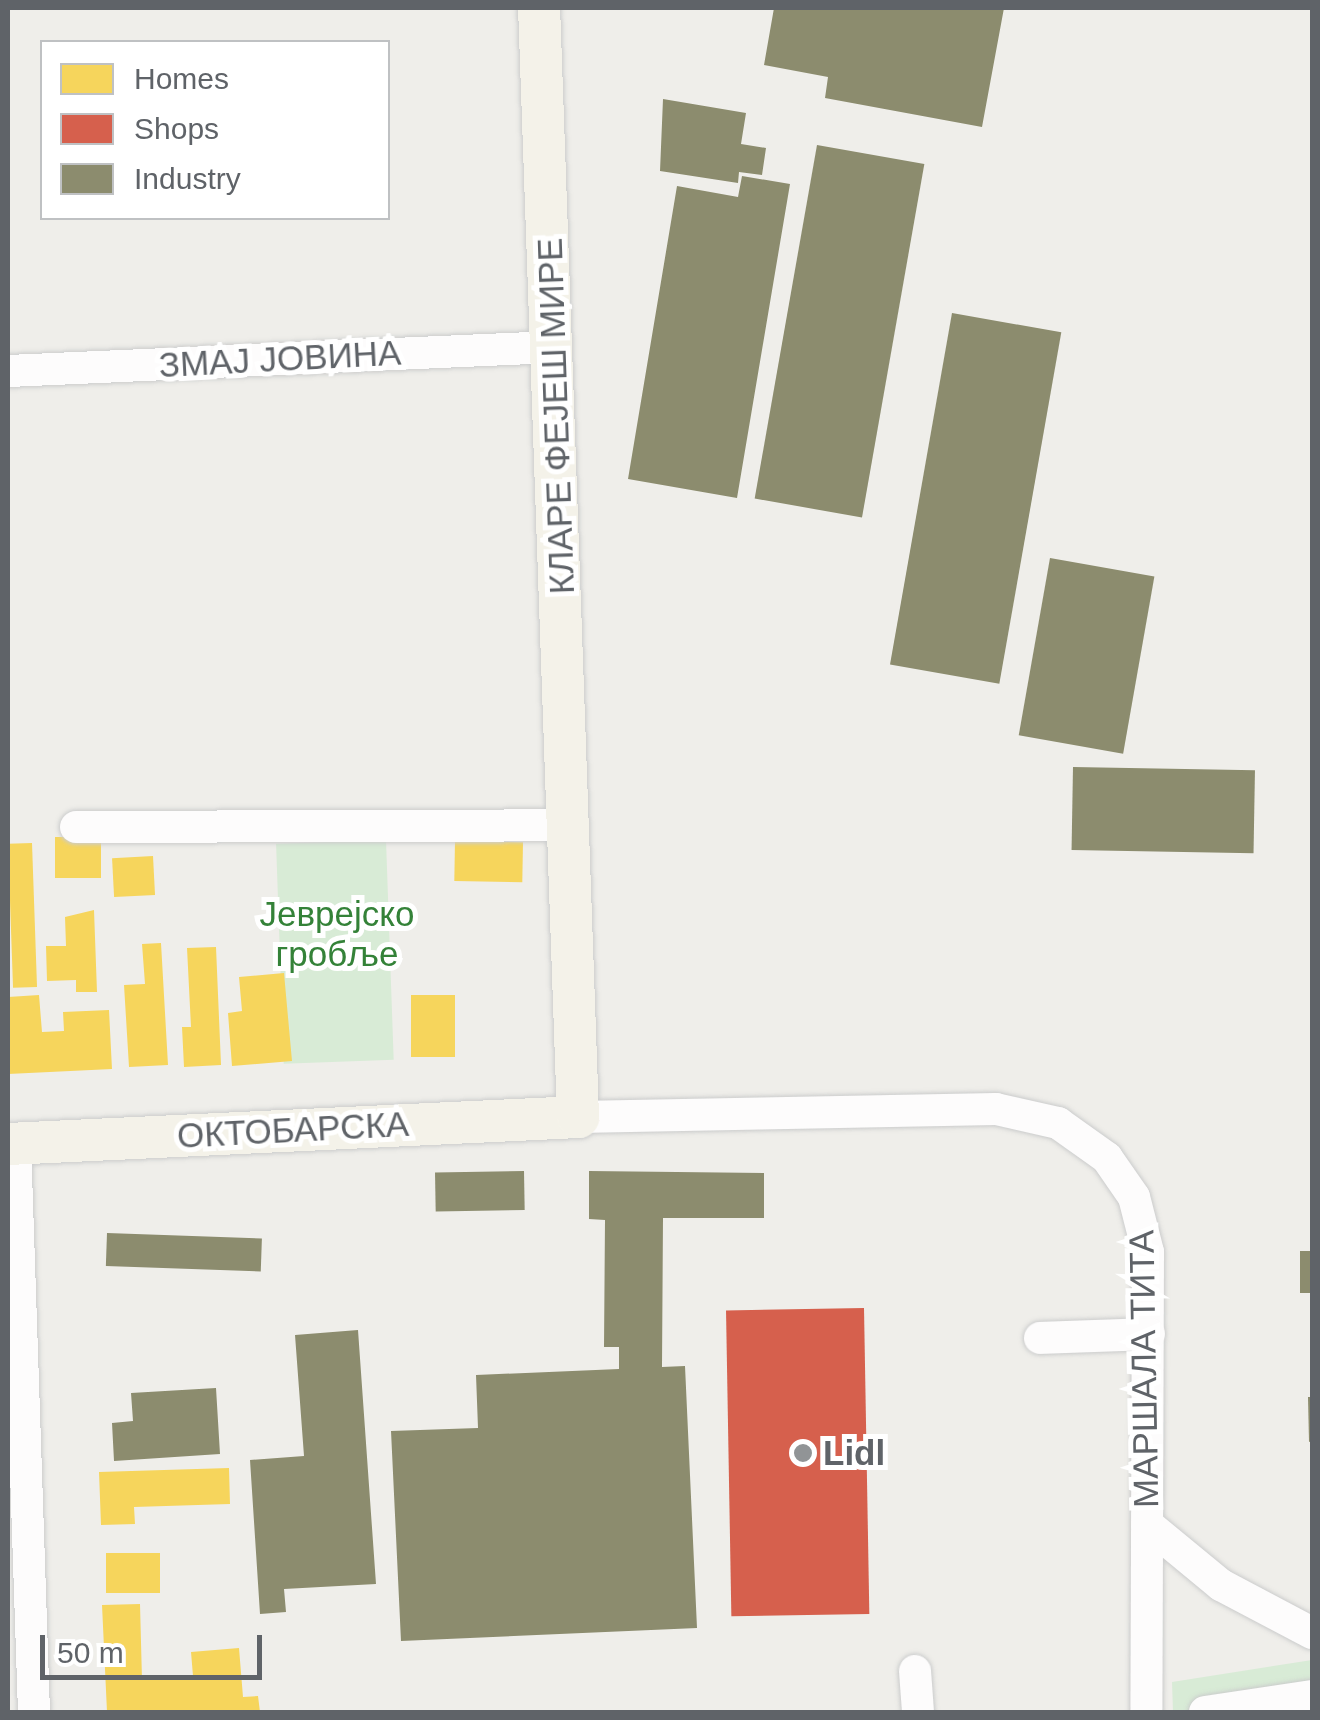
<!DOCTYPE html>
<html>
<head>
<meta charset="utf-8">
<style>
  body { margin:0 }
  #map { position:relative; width:1320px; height:1720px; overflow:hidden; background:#efeeea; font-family:Helvetica,sans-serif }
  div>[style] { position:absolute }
  .green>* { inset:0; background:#d8ebd6; transform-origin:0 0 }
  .homes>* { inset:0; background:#f6d55c; transform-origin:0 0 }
  .shops>* { inset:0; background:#d6604d; transform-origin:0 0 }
  .industry>* { inset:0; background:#8c8c6e; transform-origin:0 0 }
  .roads { filter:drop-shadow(0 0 2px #cbcccc) drop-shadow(0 0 2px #cbcccc) }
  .minor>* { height:32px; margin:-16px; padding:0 16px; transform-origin:16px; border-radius:16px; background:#fdfcfc }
  .major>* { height:42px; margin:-21px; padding:0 21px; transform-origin:21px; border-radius:21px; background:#f4f2e9 }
  .dots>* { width:28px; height:28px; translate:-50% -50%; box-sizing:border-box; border:5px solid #fff; border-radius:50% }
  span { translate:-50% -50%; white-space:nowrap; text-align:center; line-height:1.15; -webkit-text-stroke:10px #fff; paint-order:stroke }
  .street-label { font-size:35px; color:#5f6368 }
  .park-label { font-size:35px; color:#348238 }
  .poi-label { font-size:35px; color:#5f6368; font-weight:700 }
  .left { translate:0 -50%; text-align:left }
  .frame { position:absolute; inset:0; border:10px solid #5f6368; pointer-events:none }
  .legend { position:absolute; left:40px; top:40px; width:350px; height:180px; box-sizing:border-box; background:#fff; border:2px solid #bfc1c3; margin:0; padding:12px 18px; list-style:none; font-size:30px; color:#5f6368 }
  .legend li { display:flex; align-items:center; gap:20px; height:50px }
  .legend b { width:50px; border:2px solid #bfc1c3 }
  .scale { position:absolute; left:40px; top:1635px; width:222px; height:45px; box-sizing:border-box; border:5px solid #5f6368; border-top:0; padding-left:12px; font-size:30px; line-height:35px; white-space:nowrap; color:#5f6368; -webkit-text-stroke:8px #fff; paint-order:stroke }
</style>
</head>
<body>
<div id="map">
  <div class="green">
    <div style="left:386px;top:840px;width:220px;height:110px;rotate:88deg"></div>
    <div style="clip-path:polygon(1312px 1660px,1312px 1712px,1173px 1712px,1172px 1682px)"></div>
  </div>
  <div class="homes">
    <div style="left:55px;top:837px;width:46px;height:41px"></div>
    <div style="left:455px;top:841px;width:68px;height:40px;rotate:1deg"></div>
    <div style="left:32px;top:843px;width:144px;height:24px;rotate:88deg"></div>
    <div style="left:153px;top:856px;width:39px;height:41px;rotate:87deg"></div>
    <div style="clip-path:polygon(94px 910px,97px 992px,76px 992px,76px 980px,47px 981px,46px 946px,66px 946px,65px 917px)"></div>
    <div style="clip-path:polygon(161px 943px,168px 1065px,129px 1067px,124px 985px,145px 984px,142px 944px)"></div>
    <div style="clip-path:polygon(216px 947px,221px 1065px,184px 1067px,182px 1027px,191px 1027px,187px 948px)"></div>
    <div style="clip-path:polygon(284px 973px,292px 1061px,232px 1066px,228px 1013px,242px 1011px,239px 977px)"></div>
    <div style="clip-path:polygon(39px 995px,42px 1032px,64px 1031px,63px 1012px,109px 1010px,112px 1069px,8px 1074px,8px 997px)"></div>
    <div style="left:411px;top:995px;width:44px;height:62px"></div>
    <div style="clip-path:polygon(229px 1468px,230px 1504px,134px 1507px,135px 1524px,101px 1525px,99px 1472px)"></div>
    <div style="left:106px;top:1553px;width:54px;height:40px"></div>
    <div style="clip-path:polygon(140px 1604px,142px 1680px,193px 1676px,191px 1652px,239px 1648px,243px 1697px,258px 1696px,260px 1712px,107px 1712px,102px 1605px)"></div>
  </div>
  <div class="shops">
    <div style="left:864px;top:1308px;width:306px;height:138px;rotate:89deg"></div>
  </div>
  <div class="industry">
    <div style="clip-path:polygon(774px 8px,1004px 8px,982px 127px,825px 98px,828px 77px,764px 65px)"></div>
    <div style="clip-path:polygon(663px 99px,746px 113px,741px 144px,766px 148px,762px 175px,739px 172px,738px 183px,660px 171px)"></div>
    <div style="left:817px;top:145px;width:109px;height:359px;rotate:10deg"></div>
    <div style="clip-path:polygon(742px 176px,790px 184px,737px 498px,628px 479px,677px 186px,738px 197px)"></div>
    <div style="left:952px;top:313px;width:111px;height:357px;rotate:10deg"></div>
    <div style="left:1050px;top:558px;width:106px;height:180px;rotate:10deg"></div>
    <div style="left:1073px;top:767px;width:182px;height:83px;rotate:1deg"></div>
    <div style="left:524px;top:1171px;width:39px;height:89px;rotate:89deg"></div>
    <div style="clip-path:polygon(589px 1171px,764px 1173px,764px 1218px,663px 1218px,662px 1367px,685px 1366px,697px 1628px,401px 1641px,391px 1431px,478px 1428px,476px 1375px,619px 1369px,619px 1347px,604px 1347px,605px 1220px,589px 1219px)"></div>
    <div style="left:107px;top:1233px;width:155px;height:33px;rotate:2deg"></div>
    <div style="left:1300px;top:1251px;width:12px;height:42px"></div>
    <div style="clip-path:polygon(358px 1330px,376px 1584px,284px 1589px,286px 1612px,260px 1614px,250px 1460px,304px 1456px,295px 1335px)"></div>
    <div style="clip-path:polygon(216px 1388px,220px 1454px,114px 1461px,112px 1423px,133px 1421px,131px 1393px)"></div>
    <div style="clip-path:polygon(1308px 1397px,1312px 1397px,1312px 1441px,1309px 1442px)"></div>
  </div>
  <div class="roads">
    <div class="minor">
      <div style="left:8px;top:371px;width:546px;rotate:-2.52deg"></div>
      <div style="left:76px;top:827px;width:493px;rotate:-0.2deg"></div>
      <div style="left:578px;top:1117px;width:418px;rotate:-1.1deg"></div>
      <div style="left:996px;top:1109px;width:64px;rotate:12.7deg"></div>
      <div style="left:1058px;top:1123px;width:60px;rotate:35.5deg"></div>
      <div style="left:1107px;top:1158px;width:47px;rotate:55.3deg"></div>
      <div style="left:1134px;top:1197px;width:57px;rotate:75.7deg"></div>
      <div style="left:1148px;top:1252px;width:460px;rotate:90.2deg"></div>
      <div style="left:15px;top:1143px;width:569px;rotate:88.09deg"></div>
      <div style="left:1040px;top:1338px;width:109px;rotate:-2.1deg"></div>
      <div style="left:1147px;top:1524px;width:96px;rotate:39.5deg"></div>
      <div style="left:1221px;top:1585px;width:103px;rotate:27.8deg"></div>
      <div style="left:915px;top:1671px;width:41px;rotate:85.8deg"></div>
      <div style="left:1205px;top:1712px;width:108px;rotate:-8.5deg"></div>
    </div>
    <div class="major">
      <div style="left:8px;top:1144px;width:571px;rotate:-2.71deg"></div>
      <div style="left:578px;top:1117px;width:1110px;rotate:-92.01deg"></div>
    </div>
  </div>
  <div class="dots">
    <div style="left:803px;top:1453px;background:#919496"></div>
  </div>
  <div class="street-label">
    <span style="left:280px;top:359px;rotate:-3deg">ЗМАЈ ЈОВИНА</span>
    <span style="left:556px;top:416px;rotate:-92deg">КЛАРЕ ФЕЈЕШ МИРЕ</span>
    <span style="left:293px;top:1130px;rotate:-3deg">ОКТОБАРСКА</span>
    <span style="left:1144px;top:1369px;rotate:-91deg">МАРШАЛА ТИТА</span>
  </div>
  <div class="park-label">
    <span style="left:337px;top:934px">Јеврејско<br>гробље</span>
  </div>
  <div class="poi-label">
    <span class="left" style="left:823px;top:1453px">Lidl</span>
  </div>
  <div class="frame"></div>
  <ul class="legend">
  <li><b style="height:28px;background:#f6d55c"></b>Homes</li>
  <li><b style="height:28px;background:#d6604d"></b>Shops</li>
  <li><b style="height:28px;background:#8c8c6e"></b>Industry</li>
  </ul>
  <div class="scale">50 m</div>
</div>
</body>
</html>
